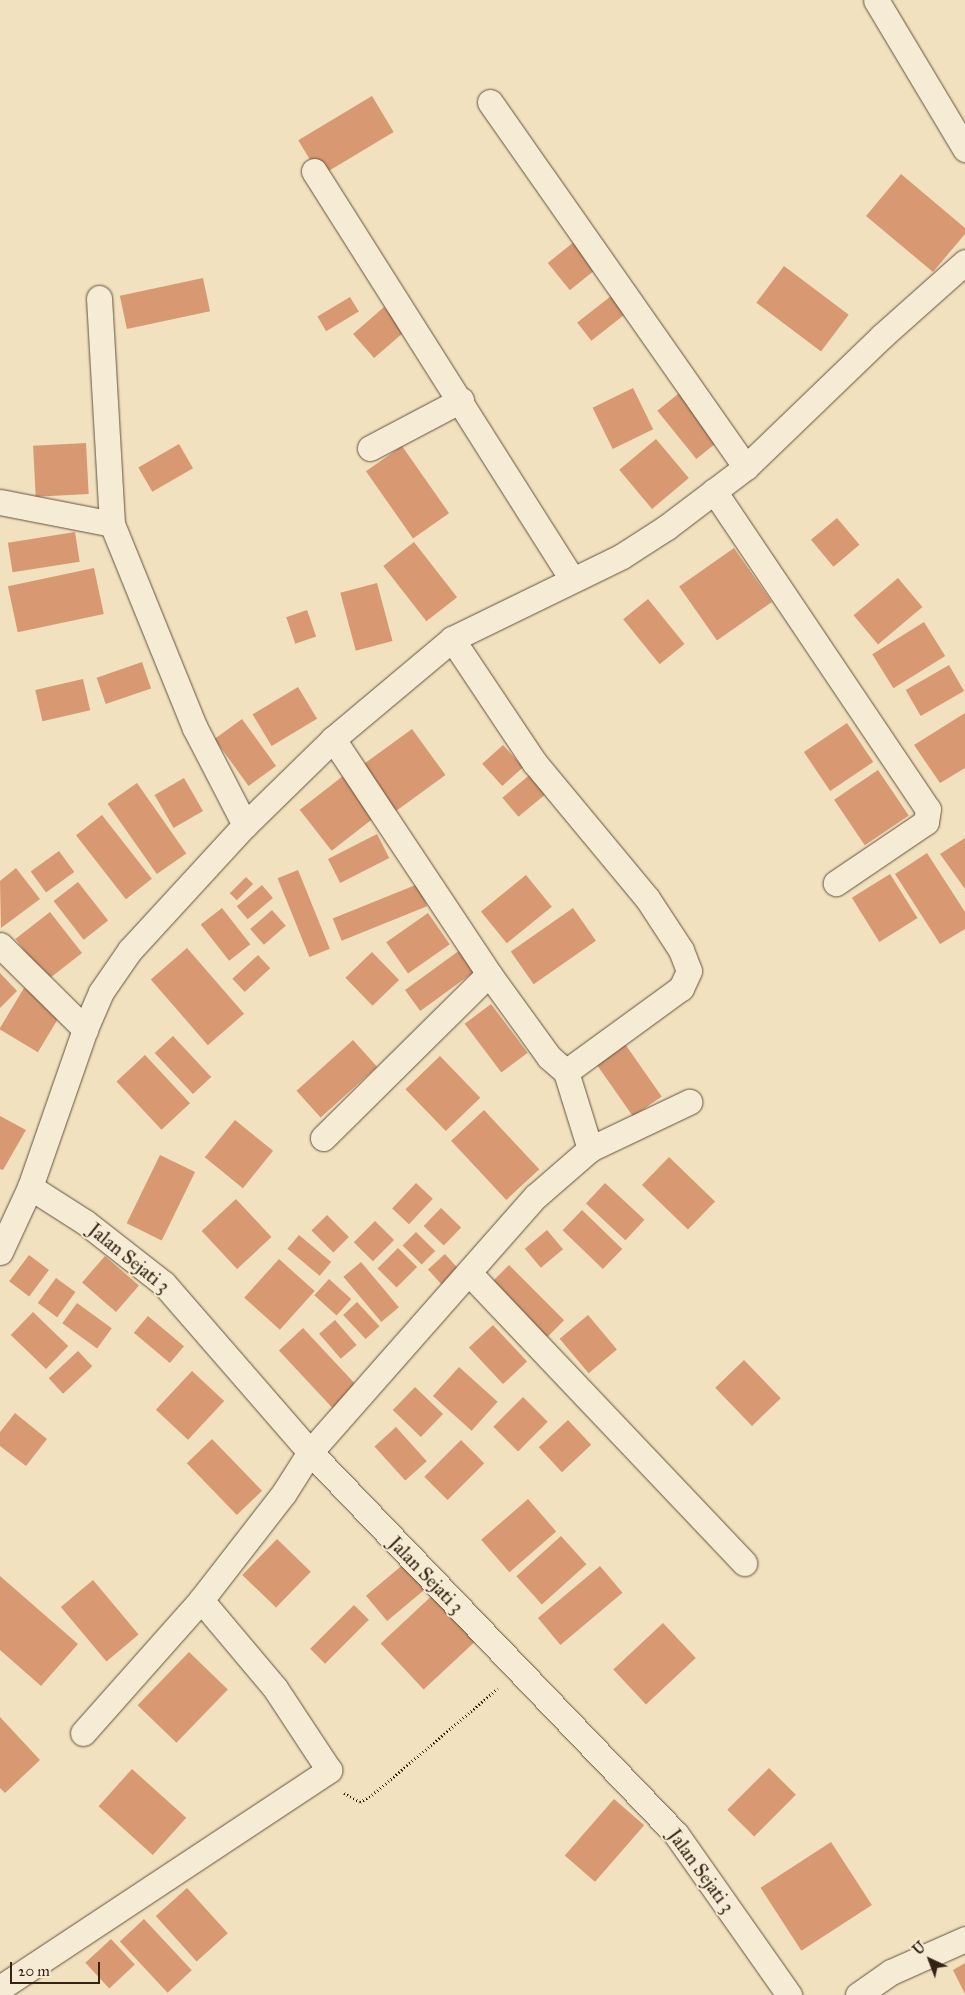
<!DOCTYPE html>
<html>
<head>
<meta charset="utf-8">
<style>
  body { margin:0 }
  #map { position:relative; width:965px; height:1995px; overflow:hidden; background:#f1e1be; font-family:"IM FELL Great Primer",serif }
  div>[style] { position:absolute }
  .building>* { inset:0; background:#d89972; transform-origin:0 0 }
  .path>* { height:3px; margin-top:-1.5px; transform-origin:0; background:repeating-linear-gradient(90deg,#342313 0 1px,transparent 0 3.5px) }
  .roads { filter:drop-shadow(0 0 1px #63523e) drop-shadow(0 0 1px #63523e) }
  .minor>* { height:25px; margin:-12.5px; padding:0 12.5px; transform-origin:12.5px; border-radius:12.5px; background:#f6ecd5 }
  span { translate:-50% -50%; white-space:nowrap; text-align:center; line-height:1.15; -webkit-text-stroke:4px #f6ecd5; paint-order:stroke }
  .street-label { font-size:19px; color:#342313 }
  .north { position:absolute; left:905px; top:1935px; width:50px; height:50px; -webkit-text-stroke:4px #f6ecd5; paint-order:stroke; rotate:317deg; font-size:14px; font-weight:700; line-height:20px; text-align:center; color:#342313 }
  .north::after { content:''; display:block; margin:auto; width:18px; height:22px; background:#342313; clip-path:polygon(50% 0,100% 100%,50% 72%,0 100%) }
  .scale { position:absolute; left:10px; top:1962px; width:90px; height:22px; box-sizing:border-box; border:2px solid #342313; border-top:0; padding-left:6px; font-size:15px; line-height:18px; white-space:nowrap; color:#342313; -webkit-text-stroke:4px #f6ecd5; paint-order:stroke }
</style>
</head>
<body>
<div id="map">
  <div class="building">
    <div style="left:372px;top:96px;width:42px;height:86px;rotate:59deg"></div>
    <div style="clip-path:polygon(901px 174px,965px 228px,965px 234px,933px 272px,866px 216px)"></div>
    <div style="left:575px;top:241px;width:35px;height:35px;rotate:51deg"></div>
    <div style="left:784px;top:266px;width:81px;height:46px;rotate:37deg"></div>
    <div style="left:203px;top:278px;width:34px;height:85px;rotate:78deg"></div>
    <div style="left:615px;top:293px;width:23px;height:48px;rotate:52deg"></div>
    <div style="left:350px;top:297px;width:17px;height:38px;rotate:59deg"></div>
    <div style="left:384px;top:307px;width:32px;height:41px;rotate:49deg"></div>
    <div style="left:633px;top:388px;width:46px;height:45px;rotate:64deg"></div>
    <div style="left:683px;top:390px;width:62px;height:33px;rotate:51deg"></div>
    <div style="left:656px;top:439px;width:51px;height:48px;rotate:50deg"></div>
    <div style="left:86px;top:443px;width:51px;height:53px;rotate:87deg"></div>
    <div style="left:179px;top:444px;width:28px;height:47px;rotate:60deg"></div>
    <div style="left:402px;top:446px;width:82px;height:44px;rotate:55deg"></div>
    <div style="left:837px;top:518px;width:35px;height:34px;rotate:50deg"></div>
    <div style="left:75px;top:532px;width:30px;height:68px;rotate:81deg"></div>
    <div style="left:414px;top:542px;width:70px;height:39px;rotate:52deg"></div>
    <div style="left:734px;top:548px;width:66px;height:67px;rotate:55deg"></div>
    <div style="left:94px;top:568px;width:47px;height:88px;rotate:78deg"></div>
    <div style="left:898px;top:578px;width:38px;height:58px;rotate:50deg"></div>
    <div style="left:377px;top:583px;width:60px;height:38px;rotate:75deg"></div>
    <div style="left:648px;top:599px;width:58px;height:32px;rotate:51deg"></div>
    <div style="left:307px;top:610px;width:28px;height:22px;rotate:71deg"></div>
    <div style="left:924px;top:622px;width:40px;height:61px;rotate:58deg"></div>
    <div style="left:142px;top:662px;width:28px;height:48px;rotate:71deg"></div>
    <div style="left:949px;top:665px;width:30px;height:50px;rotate:60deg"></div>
    <div style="left:83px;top:679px;width:32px;height:49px;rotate:77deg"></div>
    <div style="left:298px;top:687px;width:37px;height:53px;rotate:59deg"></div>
    <div style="clip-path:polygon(965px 713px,965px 768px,940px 783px,914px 745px)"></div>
    <div style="left:242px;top:719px;width:58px;height:34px;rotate:54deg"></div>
    <div style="left:847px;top:723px;width:47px;height:52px;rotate:56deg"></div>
    <div style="left:412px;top:729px;width:57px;height:65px;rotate:54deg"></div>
    <div style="left:503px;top:745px;width:30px;height:28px;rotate:48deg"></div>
    <div style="left:878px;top:770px;width:55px;height:53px;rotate:56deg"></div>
    <div style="left:533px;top:772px;width:25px;height:40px;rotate:50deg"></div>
    <div style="left:343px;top:776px;width:52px;height:55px;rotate:52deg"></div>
    <div style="left:184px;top:778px;width:38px;height:34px;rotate:60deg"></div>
    <div style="left:137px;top:783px;width:86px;height:36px;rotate:55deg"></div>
    <div style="left:102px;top:815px;width:81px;height:33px;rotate:52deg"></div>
    <div style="left:377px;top:834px;width:27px;height:55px;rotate:63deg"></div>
    <div style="clip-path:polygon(965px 838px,965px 889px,940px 854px)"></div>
    <div style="left:59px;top:851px;width:26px;height:35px;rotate:54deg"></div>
    <div style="clip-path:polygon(927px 853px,965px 912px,965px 929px,940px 944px,895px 874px)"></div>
    <div style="clip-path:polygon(16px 868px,40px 899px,1px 928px,0 881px)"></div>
    <div style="left:298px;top:870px;width:85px;height:22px;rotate:68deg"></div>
    <div style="left:890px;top:874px;width:52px;height:45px;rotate:58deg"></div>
    <div style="left:526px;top:875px;width:41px;height:58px;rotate:51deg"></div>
    <div style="left:246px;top:877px;width:10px;height:23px;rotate:45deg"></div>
    <div style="left:78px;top:882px;width:49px;height:31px;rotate:52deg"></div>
    <div style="left:418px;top:884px;width:24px;height:92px;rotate:68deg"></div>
    <div style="left:262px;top:885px;width:17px;height:33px;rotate:50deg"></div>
    <div style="left:222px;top:908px;width:46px;height:27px;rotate:52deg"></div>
    <div style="left:573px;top:908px;width:40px;height:76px;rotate:55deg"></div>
    <div style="left:272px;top:910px;width:21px;height:29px;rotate:49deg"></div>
    <div style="left:50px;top:912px;width:52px;height:44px;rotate:52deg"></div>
    <div style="left:428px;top:913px;width:38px;height:51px;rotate:55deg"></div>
    <div style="left:187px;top:948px;width:87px;height:48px;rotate:49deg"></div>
    <div style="left:460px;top:950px;width:26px;height:68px;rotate:54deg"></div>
    <div style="left:372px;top:952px;width:39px;height:37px;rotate:46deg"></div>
    <div style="left:258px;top:955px;width:18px;height:35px;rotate:47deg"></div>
    <div style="clip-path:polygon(0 973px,17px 991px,0 1008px)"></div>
    <div style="left:24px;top:988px;width:45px;height:48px;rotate:31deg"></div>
    <div style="left:491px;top:1004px;width:61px;height:33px;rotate:53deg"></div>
    <div style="left:173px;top:1036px;width:56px;height:25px;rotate:47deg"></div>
    <div style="left:353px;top:1040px;width:36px;height:76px;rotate:48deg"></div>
    <div style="left:625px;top:1044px;width:64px;height:35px;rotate:55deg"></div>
    <div style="left:145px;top:1055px;width:66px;height:39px;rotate:47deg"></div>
    <div style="left:440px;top:1056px;width:58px;height:48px;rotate:46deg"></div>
    <div style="left:484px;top:1110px;width:81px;height:45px;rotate:47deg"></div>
    <div style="clip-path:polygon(0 1116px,26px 1130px,3px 1170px,0 1169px)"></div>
    <div style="left:235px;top:1120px;width:49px;height:48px;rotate:39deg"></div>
    <div style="left:160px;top:1155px;width:39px;height:76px;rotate:26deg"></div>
    <div style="left:669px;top:1157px;width:64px;height:39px;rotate:44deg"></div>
    <div style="left:416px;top:1183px;width:23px;height:35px;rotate:43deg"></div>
    <div style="left:605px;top:1183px;width:54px;height:28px;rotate:43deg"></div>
    <div style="left:236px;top:1199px;width:52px;height:47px;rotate:47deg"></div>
    <div style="left:441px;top:1208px;width:28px;height:25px;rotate:44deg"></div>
    <div style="left:582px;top:1210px;width:56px;height:28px;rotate:44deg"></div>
    <div style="left:327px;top:1215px;width:31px;height:22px;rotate:45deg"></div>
    <div style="left:375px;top:1221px;width:27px;height:30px;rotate:45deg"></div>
    <div style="left:547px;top:1230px;width:25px;height:29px;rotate:50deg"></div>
    <div style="left:416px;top:1232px;width:27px;height:19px;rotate:45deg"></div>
    <div style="left:299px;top:1235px;width:42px;height:18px;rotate:40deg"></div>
    <div style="left:398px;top:1248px;width:27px;height:29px;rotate:45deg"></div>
    <div style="left:445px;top:1254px;width:25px;height:23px;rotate:48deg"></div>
    <div style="left:29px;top:1255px;width:25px;height:33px;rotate:37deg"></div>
    <div style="left:105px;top:1256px;width:45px;height:35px;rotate:41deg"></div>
    <div style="left:279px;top:1259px;width:48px;height:52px;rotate:42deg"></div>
    <div style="left:361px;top:1262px;width:59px;height:23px;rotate:50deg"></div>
    <div style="left:509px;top:1265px;width:78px;height:28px;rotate:45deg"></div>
    <div style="left:56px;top:1278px;width:24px;height:31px;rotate:36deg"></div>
    <div style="left:329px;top:1279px;width:30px;height:22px;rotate:42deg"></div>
    <div style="left:357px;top:1302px;width:33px;height:19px;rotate:47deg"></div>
    <div style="left:77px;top:1303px;width:43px;height:25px;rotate:36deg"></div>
    <div style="left:33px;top:1312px;width:49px;height:32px;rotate:44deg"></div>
    <div style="left:588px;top:1315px;width:45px;height:37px;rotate:50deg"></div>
    <div style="left:148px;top:1316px;width:47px;height:22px;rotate:40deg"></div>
    <div style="left:335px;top:1320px;width:33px;height:21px;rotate:49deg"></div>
    <div style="left:493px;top:1325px;width:50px;height:33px;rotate:47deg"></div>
    <div style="left:303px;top:1328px;width:79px;height:33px;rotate:47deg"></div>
    <div style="left:78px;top:1351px;width:21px;height:40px;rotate:47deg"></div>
    <div style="left:744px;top:1360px;width:53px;height:40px;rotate:46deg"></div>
    <div style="left:459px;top:1367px;width:52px;height:39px;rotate:42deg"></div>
    <div style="left:192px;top:1371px;width:44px;height:53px;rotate:43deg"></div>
    <div style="left:415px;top:1387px;width:39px;height:32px;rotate:44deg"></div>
    <div style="left:523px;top:1397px;width:35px;height:42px;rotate:45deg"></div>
    <div style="clip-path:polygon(15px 1413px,47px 1439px,26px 1466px,0 1446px,0 1432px)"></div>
    <div style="left:568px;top:1420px;width:34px;height:40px;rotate:47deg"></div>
    <div style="left:396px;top:1427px;width:46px;height:29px;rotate:48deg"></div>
    <div style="left:212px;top:1439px;width:72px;height:35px;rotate:46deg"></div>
    <div style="left:461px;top:1440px;width:33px;height:52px;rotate:45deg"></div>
    <div style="left:528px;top:1499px;width:43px;height:62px;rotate:49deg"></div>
    <div style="left:561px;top:1536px;width:38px;height:60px;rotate:48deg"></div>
    <div style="left:277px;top:1539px;width:47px;height:50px;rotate:44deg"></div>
    <div style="left:405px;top:1563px;width:33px;height:51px;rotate:50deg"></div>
    <div style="left:600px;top:1566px;width:35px;height:81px;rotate:50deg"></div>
    <div style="clip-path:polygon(0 1576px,78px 1644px,41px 1686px,0 1650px)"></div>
    <div style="left:93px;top:1580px;width:71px;height:42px;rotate:50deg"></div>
    <div style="left:437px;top:1591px;width:63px;height:77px;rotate:47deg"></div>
    <div style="left:354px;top:1605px;width:21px;height:62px;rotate:45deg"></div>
    <div style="left:663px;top:1623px;width:48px;height:68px;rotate:47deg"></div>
    <div style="left:189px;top:1652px;width:54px;height:74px;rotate:44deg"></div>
    <div style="clip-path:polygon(0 1717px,40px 1760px,5px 1793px,0 1788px)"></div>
    <div style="left:769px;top:1768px;width:38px;height:59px;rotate:45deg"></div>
    <div style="left:132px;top:1769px;width:73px;height:50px;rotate:42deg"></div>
    <div style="left:614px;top:1799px;width:40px;height:75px;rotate:41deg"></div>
    <div style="left:831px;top:1842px;width:75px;height:84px;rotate:57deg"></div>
    <div style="left:187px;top:1888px;width:61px;height:42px;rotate:48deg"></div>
    <div style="left:144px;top:1919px;width:70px;height:33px;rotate:47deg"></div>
    <div style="left:111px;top:1939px;width:35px;height:35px;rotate:47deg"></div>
    <div style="clip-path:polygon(965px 1963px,965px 1994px,953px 1970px)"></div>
  </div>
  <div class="path">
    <div style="left:344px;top:1793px;width:18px;rotate:29deg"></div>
    <div style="left:360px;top:1802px;width:14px;rotate:-30deg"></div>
    <div style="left:372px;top:1795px;width:165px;rotate:-40.3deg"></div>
  </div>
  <div class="roads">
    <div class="minor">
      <div style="left:876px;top:0;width:174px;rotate:59.1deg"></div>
      <div style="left:490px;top:102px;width:446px;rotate:55deg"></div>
      <div style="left:314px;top:171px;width:483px;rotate:57.7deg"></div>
      <div style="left:99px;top:298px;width:226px;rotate:86.7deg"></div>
      <div style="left:112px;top:524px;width:220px;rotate:67.9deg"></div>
      <div style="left:195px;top:728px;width:109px;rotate:62.7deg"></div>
      <div style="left:370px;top:448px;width:103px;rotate:-27.8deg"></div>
      <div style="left:714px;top:491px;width:383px;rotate:56.1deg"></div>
      <div style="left:928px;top:809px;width:13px;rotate:99deg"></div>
      <div style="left:926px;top:822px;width:109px;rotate:145.9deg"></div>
      <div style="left:0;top:502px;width:114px;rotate:11.1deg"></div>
      <div style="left:452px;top:639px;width:148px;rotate:56.3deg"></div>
      <div style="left:534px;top:762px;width:177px;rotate:50.3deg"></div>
      <div style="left:647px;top:898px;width:62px;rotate:56.8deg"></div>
      <div style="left:681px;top:950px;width:22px;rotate:69deg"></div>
      <div style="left:689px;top:971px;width:19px;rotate:115deg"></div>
      <div style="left:681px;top:988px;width:142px;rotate:143.9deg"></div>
      <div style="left:333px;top:739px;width:282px;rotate:56.4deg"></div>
      <div style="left:489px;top:974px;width:102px;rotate:54.1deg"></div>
      <div style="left:549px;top:1057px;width:23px;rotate:41deg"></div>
      <div style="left:566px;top:1072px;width:81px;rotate:72.7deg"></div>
      <div style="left:0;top:945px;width:120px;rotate:44.7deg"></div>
      <div style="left:323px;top:1138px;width:233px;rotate:-44.7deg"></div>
      <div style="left:30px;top:1187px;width:65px;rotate:32.5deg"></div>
      <div style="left:85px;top:1222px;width:100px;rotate:38.1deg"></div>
      <div style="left:164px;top:1284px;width:223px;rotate:49deg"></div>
      <div style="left:310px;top:1452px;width:529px;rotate:46.23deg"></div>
      <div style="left:676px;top:1834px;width:197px;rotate:54.9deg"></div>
      <div style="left:0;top:1252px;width:72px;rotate:-65.2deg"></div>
      <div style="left:30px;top:1187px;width:167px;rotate:-70.8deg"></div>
      <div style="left:85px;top:1029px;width:40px;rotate:-66.6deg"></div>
      <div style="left:101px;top:992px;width:51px;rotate:-55.4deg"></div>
      <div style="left:130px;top:950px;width:170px;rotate:-47.4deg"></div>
      <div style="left:245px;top:825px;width:123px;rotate:-44.3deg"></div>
      <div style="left:333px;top:739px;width:155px;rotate:-40deg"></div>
      <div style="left:452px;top:639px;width:189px;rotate:-26deg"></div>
      <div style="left:622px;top:556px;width:54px;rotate:-32.8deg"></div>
      <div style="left:667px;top:527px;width:99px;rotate:-37.2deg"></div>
      <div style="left:746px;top:467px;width:189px;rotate:-43.9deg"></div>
      <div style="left:882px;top:336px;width:111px;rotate:-41.7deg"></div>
      <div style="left:469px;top:1273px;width:400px;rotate:46.5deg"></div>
      <div style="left:83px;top:1733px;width:178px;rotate:-48.4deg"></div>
      <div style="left:201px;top:1600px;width:135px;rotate:-52.2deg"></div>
      <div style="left:284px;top:1493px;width:49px;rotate:-57.6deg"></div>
      <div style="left:310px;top:1452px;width:341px;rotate:-48.6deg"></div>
      <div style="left:536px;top:1196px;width:72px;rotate:-41deg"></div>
      <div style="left:590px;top:1149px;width:110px;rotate:-25.4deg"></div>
      <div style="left:0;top:1988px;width:395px;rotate:-33.5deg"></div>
      <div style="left:329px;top:1770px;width:98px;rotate:-123.4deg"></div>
      <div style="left:275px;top:1688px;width:115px;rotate:-130.1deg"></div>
      <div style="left:858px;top:1995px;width:40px;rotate:-34.9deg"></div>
      <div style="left:891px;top:1972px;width:81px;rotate:-24deg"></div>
    </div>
  </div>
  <div class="street-label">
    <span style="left:129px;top:1258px;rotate:39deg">Jalan Sejati 3</span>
    <span style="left:426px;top:1575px;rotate:46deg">Jalan Sejati 3</span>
    <span style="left:701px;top:1871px;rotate:54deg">Jalan Sejati 3</span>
  </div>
  <div class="north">U</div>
  <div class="scale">20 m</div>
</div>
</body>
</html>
